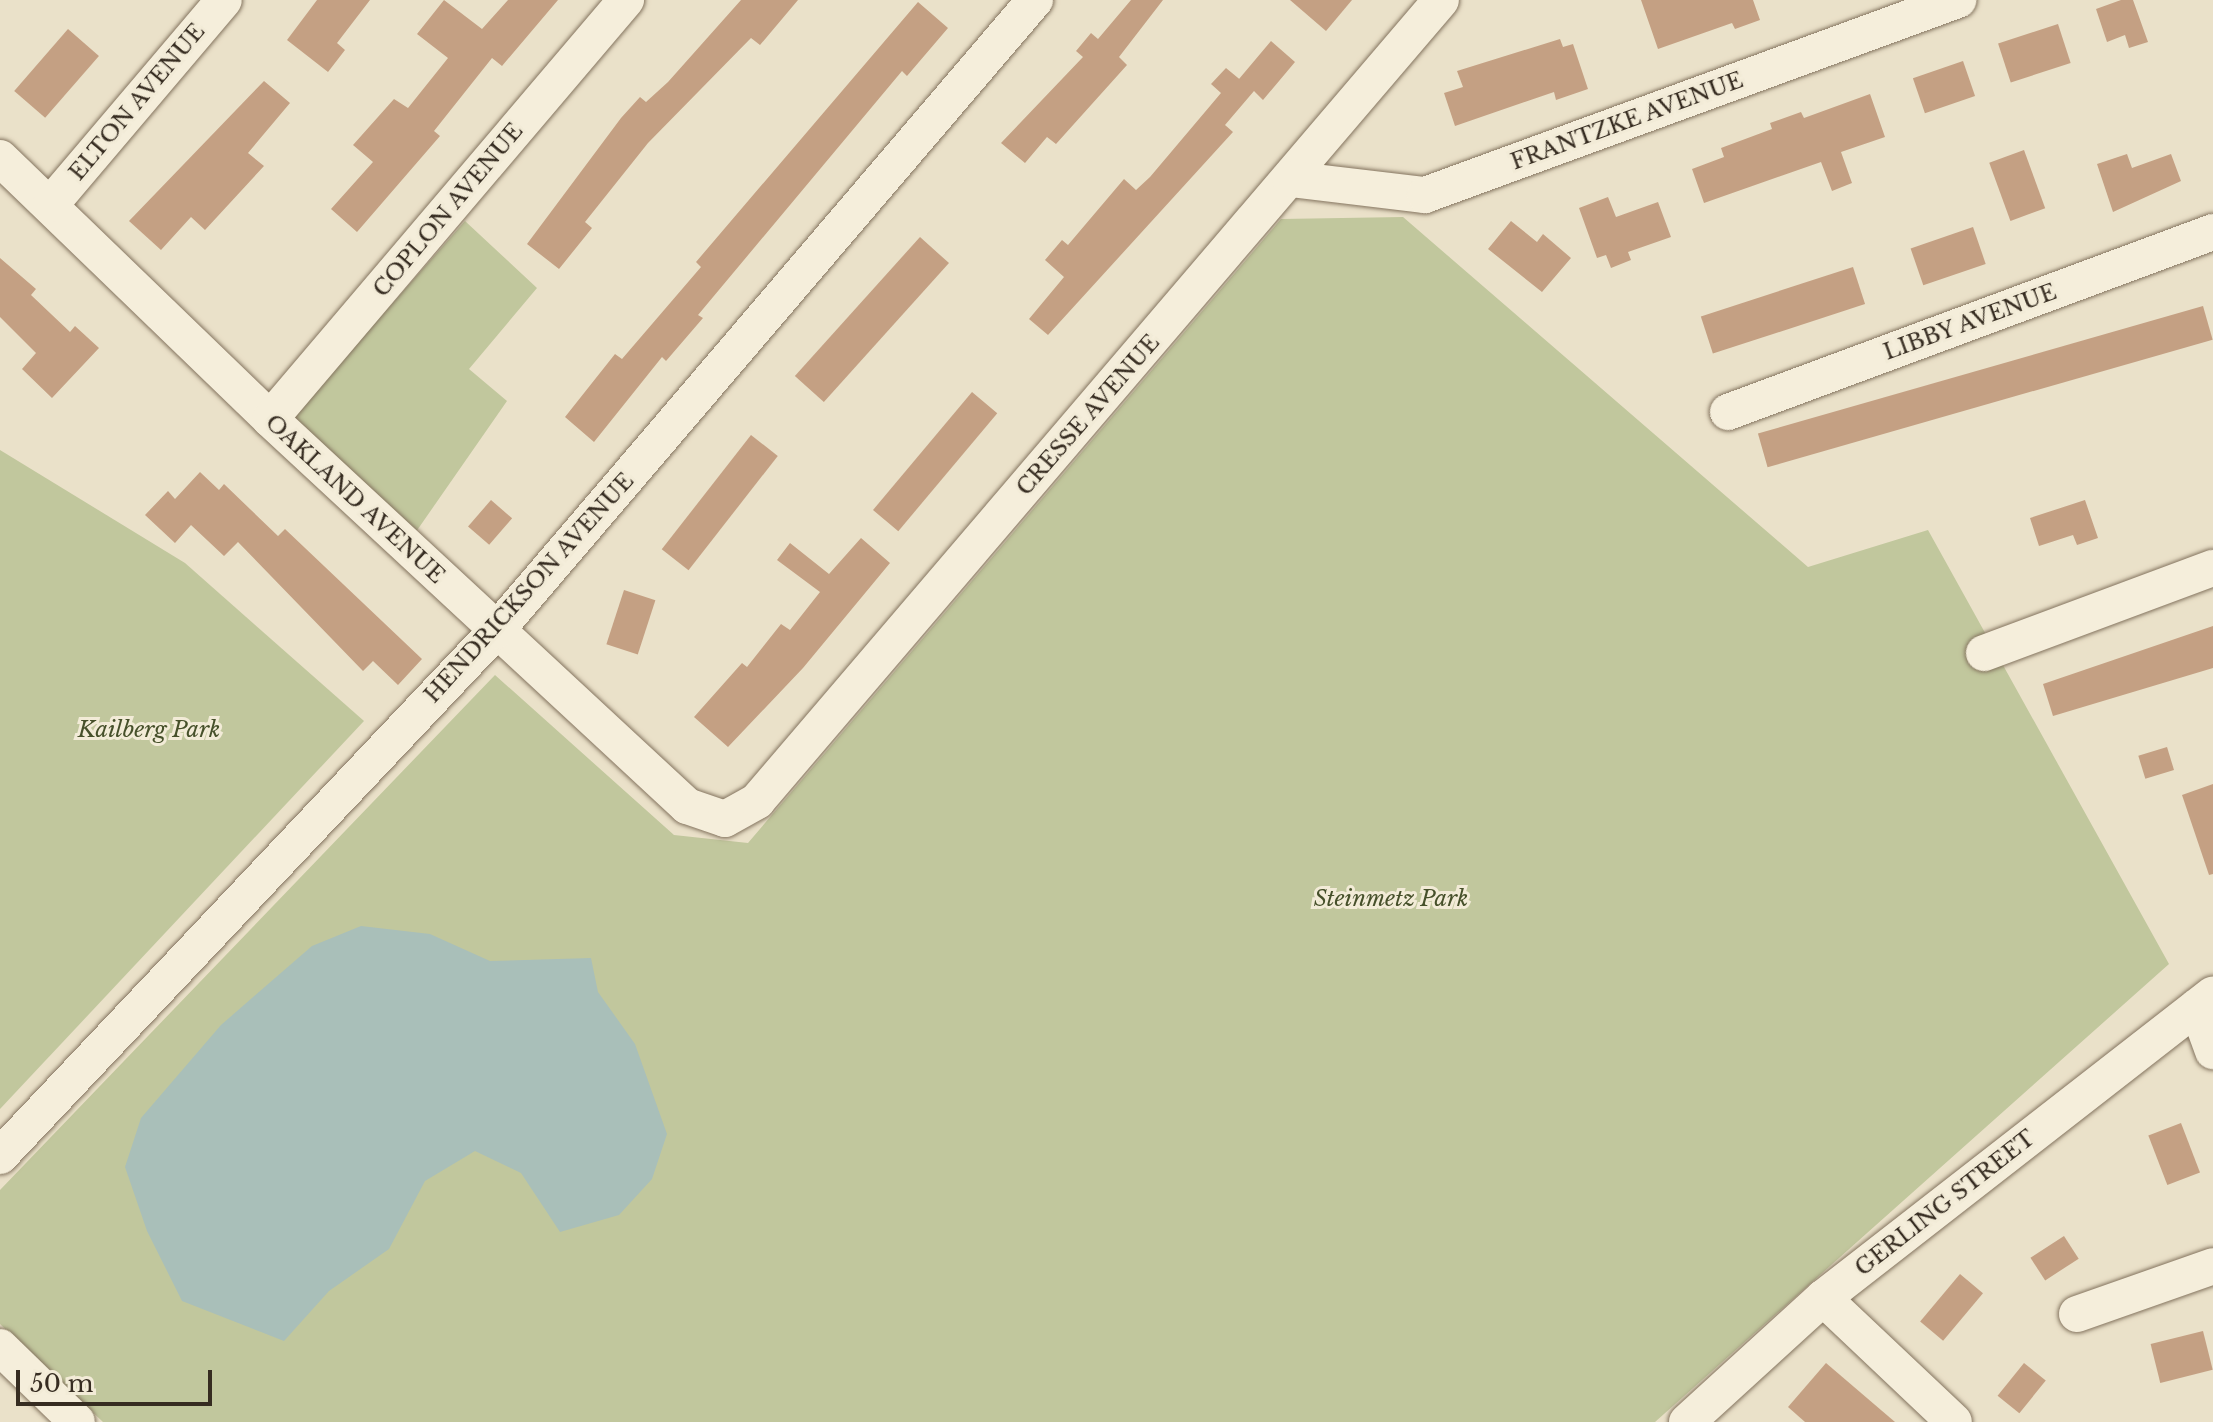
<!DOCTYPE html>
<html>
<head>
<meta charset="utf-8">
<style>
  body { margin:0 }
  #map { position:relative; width:2213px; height:1422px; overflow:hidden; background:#eae1c9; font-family:"Libre Baskerville",serif }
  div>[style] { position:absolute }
  .green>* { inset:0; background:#c1c79d }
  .water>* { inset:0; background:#a9bfb9 }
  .building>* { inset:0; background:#c4a083; transform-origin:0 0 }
  .roads { filter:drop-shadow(0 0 2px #84745f) drop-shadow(0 0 2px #84745f) }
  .minor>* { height:36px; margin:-18px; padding:0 18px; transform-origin:18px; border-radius:18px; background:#f5eedb }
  span { translate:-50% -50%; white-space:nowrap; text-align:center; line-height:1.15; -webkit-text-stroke:6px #f2ebd7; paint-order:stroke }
  .street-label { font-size:22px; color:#362c21 }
  .park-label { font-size:22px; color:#46502a; font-style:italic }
  .scale { position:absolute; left:16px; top:1370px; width:196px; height:36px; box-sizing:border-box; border:4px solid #362c21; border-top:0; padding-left:10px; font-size:24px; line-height:28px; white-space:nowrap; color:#362c21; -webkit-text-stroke:6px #f2ebd7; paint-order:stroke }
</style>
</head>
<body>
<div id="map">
  <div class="green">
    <div style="clip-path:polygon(1403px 217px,1808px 567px,1928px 530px,2169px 964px,1655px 1422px,103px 1422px,0 1324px,0 1190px,495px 675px,674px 835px,748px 843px,1281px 219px)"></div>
    <div style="clip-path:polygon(465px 221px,537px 288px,469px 369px,507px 401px,411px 539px,287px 423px)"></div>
    <div style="clip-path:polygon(0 450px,185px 563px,364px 721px,0 1109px)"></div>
  </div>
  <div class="water">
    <div style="clip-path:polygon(361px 926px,430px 934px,490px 961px,591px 958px,598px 992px,635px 1044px,667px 1134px,652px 1179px,619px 1215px,560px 1232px,521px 1173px,475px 1151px,425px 1181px,389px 1249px,329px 1291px,284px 1341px,182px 1301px,147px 1231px,125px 1167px,141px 1118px,221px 1025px,312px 946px)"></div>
  </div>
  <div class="building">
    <div style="clip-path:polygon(317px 0,370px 0,337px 43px,345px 50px,328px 72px,287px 40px)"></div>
    <div style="clip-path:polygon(444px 0,482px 29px,508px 0,558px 0,502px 66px,492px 58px,434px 131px,440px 136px,357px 232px,331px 209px,373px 162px,353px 145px,394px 99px,408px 108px,448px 58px,417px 34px)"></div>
    <div style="clip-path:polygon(741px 0,798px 0,760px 45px,751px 38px,648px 143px,585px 222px,592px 228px,559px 269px,527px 244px,621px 118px,640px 97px,646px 102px,668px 82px)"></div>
    <div style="clip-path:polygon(1131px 0,1163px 0,1119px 57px,1127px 65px,1056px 144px,1047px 137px,1025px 163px,1001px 143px,1083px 57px,1076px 51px,1091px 33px,1098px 39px)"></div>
    <div style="clip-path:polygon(1290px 0,1352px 0,1326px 31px)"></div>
    <div style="clip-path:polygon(1641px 0,1753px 0,1760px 20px,1735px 29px,1732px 23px,1658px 49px)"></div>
    <div style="clip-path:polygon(2121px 0,2133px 0,2148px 42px,2129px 48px,2125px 35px,2107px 42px,2096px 9px)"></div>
    <div style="clip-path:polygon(918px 2px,948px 28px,907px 76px,902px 71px,698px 315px,703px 318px,666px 361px,662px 357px,594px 442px,565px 417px,615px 354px,622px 359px,701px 267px,696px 262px)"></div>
    <div style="left:2058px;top:24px;width:41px;height:63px;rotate:72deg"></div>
    <div style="left:68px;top:29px;width:41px;height:82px;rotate:41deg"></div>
    <div style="clip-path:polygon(1560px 39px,1563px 47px,1573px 44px,1588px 89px,1556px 100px,1554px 92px,1455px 126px,1444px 93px,1463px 87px,1457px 71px)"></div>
    <div style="clip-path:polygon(1271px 41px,1295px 62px,1263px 100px,1254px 91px,1225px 125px,1233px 132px,1048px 335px,1029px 319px,1064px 277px,1045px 260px,1062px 240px,1068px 245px,1124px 179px,1136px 190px,1150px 177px,1221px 93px,1211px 84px,1226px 68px,1249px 87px,1239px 79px)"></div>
    <div style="left:1963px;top:61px;width:37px;height:53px;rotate:71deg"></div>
    <div style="clip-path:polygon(264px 81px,290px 103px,248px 153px,264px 166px,205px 230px,191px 217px,161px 250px,129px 221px)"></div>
    <div style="clip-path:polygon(1870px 94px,1885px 137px,1841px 152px,1852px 183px,1832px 191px,1821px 162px,1704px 203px,1692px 169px,1724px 157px,1721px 148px,1772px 129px,1770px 123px,1801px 112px,1804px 118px)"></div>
    <div style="left:2024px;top:150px;width:62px;height:37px;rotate:70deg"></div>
    <div style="clip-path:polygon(2127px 154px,2132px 168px,2171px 154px,2181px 181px,2113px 212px,2097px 164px)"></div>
    <div style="clip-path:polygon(1608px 197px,1616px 217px,1658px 202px,1671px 237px,1628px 252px,1631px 260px,1611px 268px,1606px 255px,1597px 258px,1579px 208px)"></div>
    <div style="clip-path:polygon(1511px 221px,1537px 242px,1543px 234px,1571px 258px,1542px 292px,1488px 249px)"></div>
    <div style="left:1973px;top:227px;width:39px;height:66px;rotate:71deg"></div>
    <div style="left:920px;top:237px;width:39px;height:187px;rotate:42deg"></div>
    <div style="clip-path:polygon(0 258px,36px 289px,31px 295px,70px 332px,75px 326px,99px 348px,52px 398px,22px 369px,36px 353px,0 317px)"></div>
    <div style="left:1853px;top:267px;width:39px;height:160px;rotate:72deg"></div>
    <div style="left:2203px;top:306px;width:35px;height:463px;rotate:74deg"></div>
    <div style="left:972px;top:392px;width:33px;height:154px;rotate:40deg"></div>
    <div style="left:751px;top:435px;width:34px;height:145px;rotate:38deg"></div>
    <div style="clip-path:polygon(200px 472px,219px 490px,224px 484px,278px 536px,285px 529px,422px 659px,398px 685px,373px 661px,363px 671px,238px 542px,224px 556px,191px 525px,175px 543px,145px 515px,168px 491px,175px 499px)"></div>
    <div style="left:491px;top:500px;width:28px;height:35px;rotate:41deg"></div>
    <div style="clip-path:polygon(2085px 500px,2098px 538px,2077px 545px,2073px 535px,2039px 546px,2030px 518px)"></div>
    <div style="clip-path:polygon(861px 538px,890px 563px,803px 668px,728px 747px,694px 717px,742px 663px,747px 667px,781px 624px,790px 630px,820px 592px,777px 560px,790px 543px,829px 574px)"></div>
    <div style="left:624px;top:590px;width:33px;height:57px;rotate:18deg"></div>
    <div style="clip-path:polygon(2213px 626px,2213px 668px,2053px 716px,2043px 684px)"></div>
    <div style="left:2167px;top:747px;width:24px;height:30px;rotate:73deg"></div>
    <div style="clip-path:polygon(2213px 784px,2213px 874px,2209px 875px,2182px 795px)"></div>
    <div style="left:2181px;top:1123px;width:53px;height:35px;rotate:69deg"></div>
    <div style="left:2064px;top:1236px;width:27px;height:40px;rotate:57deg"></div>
    <div style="left:1960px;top:1274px;width:30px;height:62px;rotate:40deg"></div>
    <div style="left:2203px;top:1331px;width:40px;height:54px;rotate:76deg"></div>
    <div style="clip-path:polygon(1826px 1363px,1895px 1422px,1805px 1422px,1788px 1407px)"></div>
    <div style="left:2024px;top:1363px;width:28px;height:42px;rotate:39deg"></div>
  </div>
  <div class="roads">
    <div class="minor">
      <div style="left:0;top:158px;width:376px;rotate:44deg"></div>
      <div style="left:270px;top:419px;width:569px;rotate:42.86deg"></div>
      <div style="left:687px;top:806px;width:40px;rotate:18.9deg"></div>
      <div style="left:725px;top:819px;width:37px;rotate:-29deg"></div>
      <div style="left:757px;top:801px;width:1053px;rotate:-49.5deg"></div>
      <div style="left:1290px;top:179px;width:136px;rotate:6.8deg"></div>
      <div style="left:1425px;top:195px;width:568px;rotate:-20.1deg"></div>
      <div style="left:51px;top:204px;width:267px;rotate:-49.7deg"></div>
      <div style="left:1728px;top:412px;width:517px;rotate:-20.36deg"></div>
      <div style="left:270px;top:419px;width:550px;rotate:-49.65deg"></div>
      <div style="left:1984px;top:653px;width:244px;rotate:-20.4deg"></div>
      <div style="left:2197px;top:1007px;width:47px;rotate:70deg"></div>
      <div style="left:0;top:1156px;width:722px;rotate:-46.63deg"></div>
      <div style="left:496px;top:631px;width:830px;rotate:-49.5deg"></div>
      <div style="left:1823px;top:1298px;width:180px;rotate:43.4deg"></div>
      <div style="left:2077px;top:1314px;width:144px;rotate:-19.4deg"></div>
      <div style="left:0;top:1347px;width:107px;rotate:44.2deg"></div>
      <div style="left:1687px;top:1422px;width:184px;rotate:-42.4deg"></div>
      <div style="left:1823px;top:1298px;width:494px;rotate:-37.9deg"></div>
    </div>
  </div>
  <div class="street-label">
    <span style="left:137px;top:102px;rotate:-50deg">ELTON AVENUE</span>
    <span style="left:1627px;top:121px;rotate:-20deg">FRANTZKE AVENUE</span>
    <span style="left:448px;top:210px;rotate:-50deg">COPLON AVENUE</span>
    <span style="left:1970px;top:322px;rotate:-20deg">LIBBY AVENUE</span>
    <span style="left:1088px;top:415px;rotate:-49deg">CRESSE AVENUE</span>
    <span style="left:355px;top:499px;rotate:43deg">OAKLAND AVENUE</span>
    <span style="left:529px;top:588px;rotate:-48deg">HENDRICKSON AVENUE</span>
    <span style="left:1945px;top:1203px;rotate:-38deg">GERLING STREET</span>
  </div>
  <div class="park-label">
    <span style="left:149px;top:730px">Kailberg Park</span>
    <span style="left:1391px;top:899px">Steinmetz Park</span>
  </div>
  <div class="scale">50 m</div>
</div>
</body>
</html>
